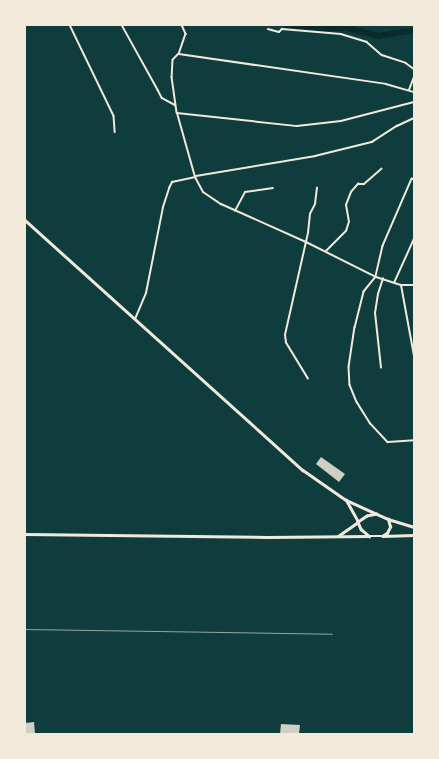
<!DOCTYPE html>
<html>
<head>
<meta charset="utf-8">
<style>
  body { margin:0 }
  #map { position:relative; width:439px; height:759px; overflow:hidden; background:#0f3d3e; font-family:"Noto Sans",sans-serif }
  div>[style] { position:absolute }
  .river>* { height:6px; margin:-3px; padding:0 3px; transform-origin:3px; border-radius:3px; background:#0a2a2b }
  .building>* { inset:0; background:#cfcfc3 }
  .minor>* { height:1.5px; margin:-0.75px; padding:0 0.75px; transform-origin:0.75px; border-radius:0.75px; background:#f1e9da }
  .tertiary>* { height:2px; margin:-1px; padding:0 1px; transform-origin:1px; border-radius:1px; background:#f1e9da }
  .primary>* { height:2.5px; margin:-1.25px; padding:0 1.25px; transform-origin:1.25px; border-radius:1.25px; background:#f1e9da }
  .rail>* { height:1px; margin:-0.5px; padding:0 0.5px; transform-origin:0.5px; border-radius:0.5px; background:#97a49c }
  span { translate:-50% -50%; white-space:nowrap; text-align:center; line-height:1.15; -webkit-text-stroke:3.5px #f1e9da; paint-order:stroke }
  .frame { position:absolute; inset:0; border:26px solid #f1e9da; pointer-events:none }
</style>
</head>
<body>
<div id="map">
  <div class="river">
    <div style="left:287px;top:25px;width:32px;rotate:5deg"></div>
    <div style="left:319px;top:28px;width:28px"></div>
    <div style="left:347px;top:28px;width:32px;rotate:14deg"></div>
    <div style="left:378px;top:36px;width:36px;rotate:-9deg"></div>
  </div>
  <div class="building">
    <div style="clip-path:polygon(321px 457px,345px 474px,339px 482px,316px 464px)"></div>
    <div style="clip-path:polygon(34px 722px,35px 734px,25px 734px,25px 723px)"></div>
    <div style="clip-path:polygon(281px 724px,300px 725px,299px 734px,280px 734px)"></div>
  </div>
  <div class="minor">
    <div style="left:70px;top:25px;width:101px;rotate:64.2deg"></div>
    <div style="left:114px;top:116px;width:16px;rotate:86deg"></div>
    <div style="left:122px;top:25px;width:74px;rotate:61deg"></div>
    <div style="left:158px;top:90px;width:9px;rotate:63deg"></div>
    <div style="left:162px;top:98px;width:15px;rotate:28deg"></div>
    <div style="left:182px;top:25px;width:10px;rotate:66deg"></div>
    <div style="left:186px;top:34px;width:21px;rotate:109deg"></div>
    <div style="left:179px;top:54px;width:8px;rotate:135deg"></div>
    <div style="left:173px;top:60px;width:17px;rotate:93deg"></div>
    <div style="left:172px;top:77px;width:36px;rotate:82deg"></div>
    <div style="left:177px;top:113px;width:121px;rotate:6.2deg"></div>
    <div style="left:297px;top:126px;width:44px;rotate:-6.5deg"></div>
    <div style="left:341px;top:121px;width:75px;rotate:-14.6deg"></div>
    <div style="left:268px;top:29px;width:11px;rotate:15deg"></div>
    <div style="left:279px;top:32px;width:4px;rotate:-45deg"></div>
    <div style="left:282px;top:29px;width:59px;rotate:4.8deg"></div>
    <div style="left:341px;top:34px;width:27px;rotate:17deg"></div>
    <div style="left:367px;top:42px;width:20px;rotate:41deg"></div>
    <div style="left:382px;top:55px;width:25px;rotate:18deg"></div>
    <div style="left:406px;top:63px;width:10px;rotate:37deg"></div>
    <div style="left:179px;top:54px;width:209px;rotate:8.2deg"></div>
    <div style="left:386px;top:84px;width:29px;rotate:16deg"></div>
    <div style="left:409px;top:90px;width:14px;rotate:-69deg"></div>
    <div style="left:196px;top:176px;width:121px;rotate:-9.5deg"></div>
    <div style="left:315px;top:156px;width:59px;rotate:-13.8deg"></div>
    <div style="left:372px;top:142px;width:30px;rotate:-33deg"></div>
    <div style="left:397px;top:126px;width:19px;rotate:-25deg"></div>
    <div style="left:414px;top:180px;width:2px;rotate:-153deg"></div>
    <div style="left:412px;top:179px;width:73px;rotate:113.4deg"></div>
    <div style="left:383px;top:246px;width:32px;rotate:103deg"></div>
    <div style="left:376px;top:277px;width:19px;rotate:129deg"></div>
    <div style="left:364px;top:292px;width:36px;rotate:104deg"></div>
    <div style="left:355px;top:327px;width:40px;rotate:98.5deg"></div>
    <div style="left:349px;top:367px;width:18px;rotate:87deg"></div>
    <div style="left:350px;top:385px;width:18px;rotate:68deg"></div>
    <div style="left:357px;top:402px;width:25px;rotate:58deg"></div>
    <div style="left:370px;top:423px;width:26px;rotate:47deg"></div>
    <div style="left:388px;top:442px;width:26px;rotate:-4deg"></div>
    <div style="left:235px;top:211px;width:21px;rotate:-62deg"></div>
    <div style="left:245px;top:192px;width:28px;rotate:-8deg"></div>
    <div style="left:326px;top:251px;width:28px;rotate:-45deg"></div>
    <div style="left:346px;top:231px;width:9px;rotate:-72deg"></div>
    <div style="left:349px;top:222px;width:17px;rotate:-100deg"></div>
    <div style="left:346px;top:205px;width:14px;rotate:-69deg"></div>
    <div style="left:351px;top:192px;width:11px;rotate:-49deg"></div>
    <div style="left:358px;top:184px;width:6px"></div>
    <div style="left:364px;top:184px;width:23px;rotate:-41deg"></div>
    <div style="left:394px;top:283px;width:48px;rotate:-65.6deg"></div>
    <div style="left:381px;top:368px;width:55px;rotate:-96.2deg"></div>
    <div style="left:375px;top:313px;width:19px;rotate:-81deg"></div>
    <div style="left:378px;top:294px;width:16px;rotate:-72deg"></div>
    <div style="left:308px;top:379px;width:42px;rotate:-121.4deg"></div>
    <div style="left:286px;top:343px;width:8px;rotate:-97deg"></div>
    <div style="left:285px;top:335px;width:105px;rotate:-77.3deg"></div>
    <div style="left:308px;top:233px;width:19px;rotate:-84deg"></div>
    <div style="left:310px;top:214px;width:11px;rotate:-63deg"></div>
    <div style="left:315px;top:204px;width:16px;rotate:-83deg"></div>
  </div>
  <div class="tertiary">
    <div style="left:177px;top:113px;width:66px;rotate:74.3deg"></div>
    <div style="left:195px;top:177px;width:17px;rotate:62deg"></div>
    <div style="left:203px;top:192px;width:22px;rotate:34deg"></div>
    <div style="left:221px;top:204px;width:93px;rotate:24.1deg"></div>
    <div style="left:306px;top:242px;width:78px;rotate:26.6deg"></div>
    <div style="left:376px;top:277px;width:26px;rotate:18deg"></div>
    <div style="left:401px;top:285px;width:13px"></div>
    <div style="left:401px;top:285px;width:72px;rotate:79.6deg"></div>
    <div style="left:135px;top:319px;width:28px;rotate:-67deg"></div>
    <div style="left:146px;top:293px;width:88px;rotate:-78.8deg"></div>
    <div style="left:163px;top:207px;width:20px;rotate:-72deg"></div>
    <div style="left:169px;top:188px;width:7px;rotate:-63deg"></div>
    <div style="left:172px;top:182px;width:24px;rotate:-12deg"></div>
  </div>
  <div class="primary">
    <div style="left:25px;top:220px;width:374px;rotate:42deg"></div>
    <div style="left:303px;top:470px;width:52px;rotate:34.9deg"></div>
    <div style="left:346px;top:500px;width:46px;rotate:24.3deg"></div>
    <div style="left:388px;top:519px;width:27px;rotate:17deg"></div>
    <div style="left:377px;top:514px;width:10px;rotate:169deg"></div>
    <div style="left:367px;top:516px;width:11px;rotate:146deg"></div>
    <div style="left:358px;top:522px;width:8px;rotate:67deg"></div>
    <div style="left:361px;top:529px;width:11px;rotate:41deg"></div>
    <div style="left:369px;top:536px;width:13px"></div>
    <div style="left:382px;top:536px;width:6px;rotate:-31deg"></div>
    <div style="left:387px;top:533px;width:7px;rotate:-63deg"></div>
    <div style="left:390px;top:527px;width:8px;rotate:-104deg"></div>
    <div style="left:25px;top:534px;width:242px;rotate:0.7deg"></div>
    <div style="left:267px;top:537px;width:102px;rotate:-0.6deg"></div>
    <div style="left:338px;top:536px;width:24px;rotate:-35deg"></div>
    <div style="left:358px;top:522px;width:25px;rotate:-119deg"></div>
    <div style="left:383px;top:536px;width:31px;rotate:-2deg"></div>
  </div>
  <div class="rail">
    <div style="left:25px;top:629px;width:307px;rotate:0.9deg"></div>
  </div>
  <div class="frame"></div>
</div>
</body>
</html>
